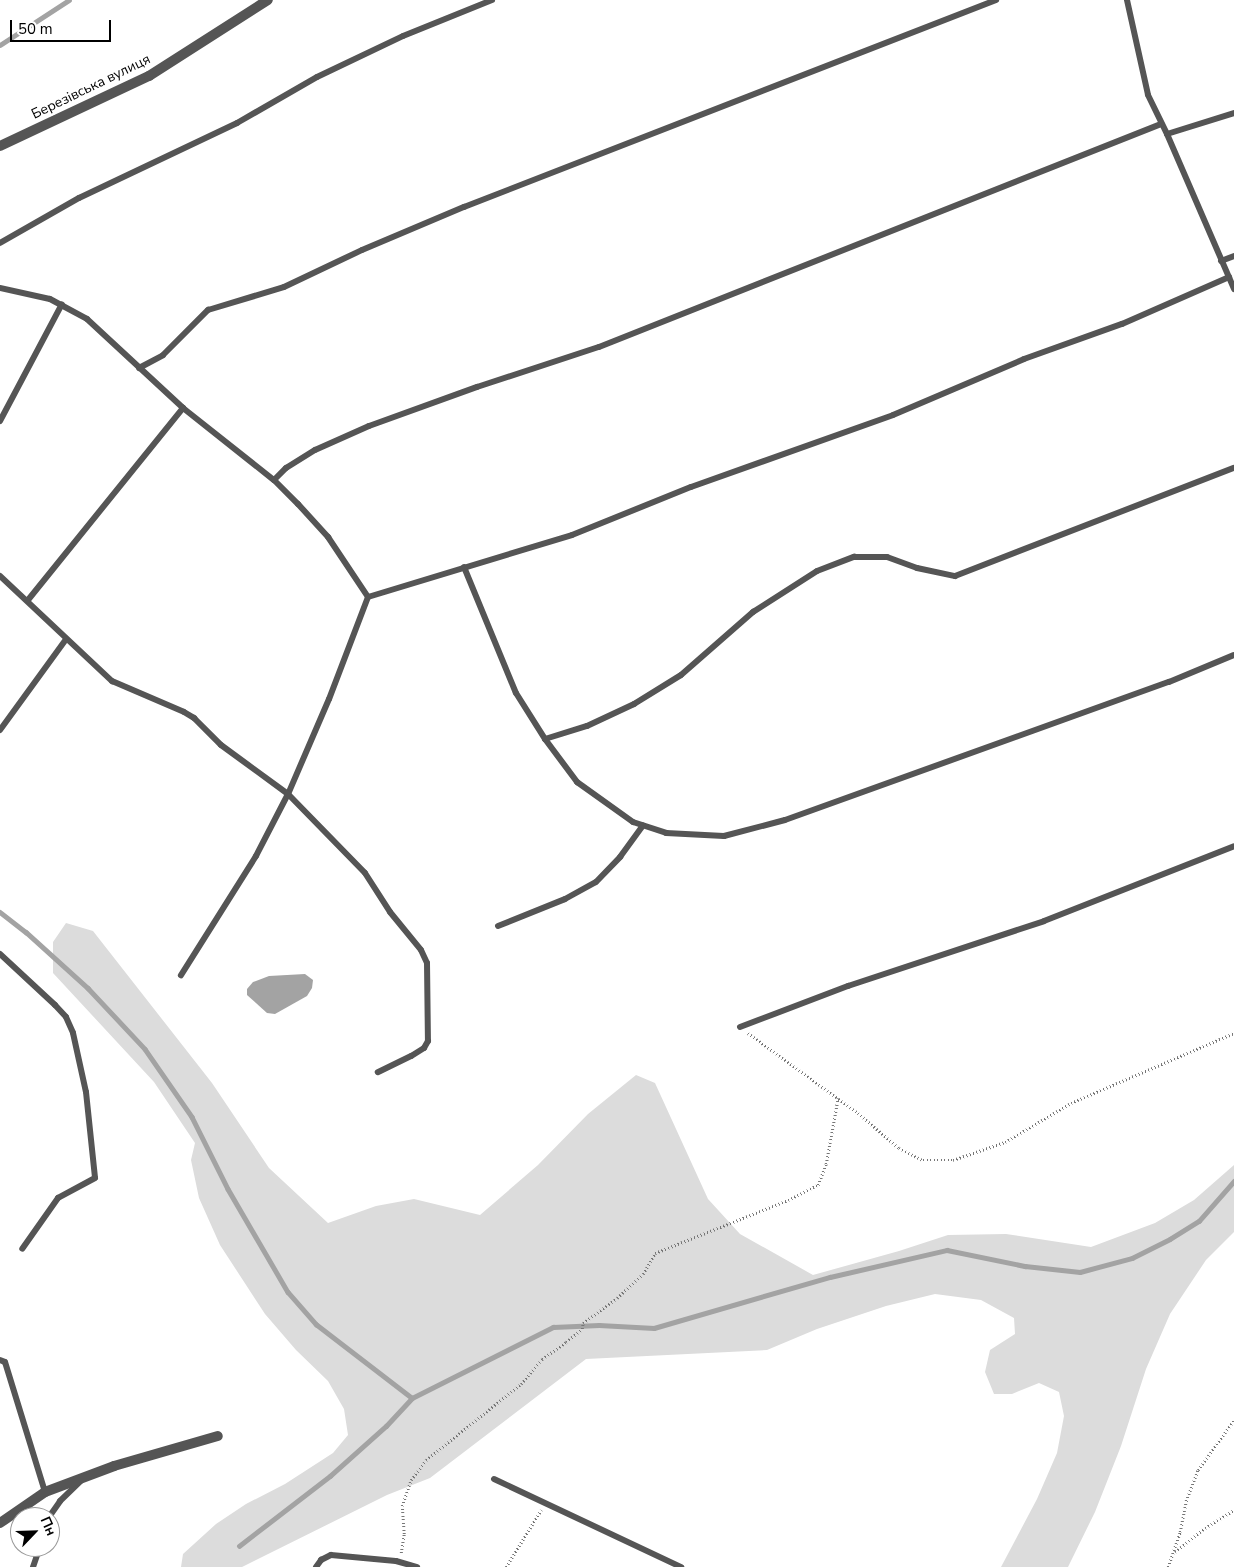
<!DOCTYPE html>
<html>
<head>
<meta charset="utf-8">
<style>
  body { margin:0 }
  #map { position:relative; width:1234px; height:1567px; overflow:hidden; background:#fff; font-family:"Nunito Sans",sans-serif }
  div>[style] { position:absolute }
  .green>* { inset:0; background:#dcdcdc }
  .water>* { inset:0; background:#a3a3a3 }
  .stream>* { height:4.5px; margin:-2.25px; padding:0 2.25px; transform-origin:2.25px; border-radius:2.25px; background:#a3a3a3 }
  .path>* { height:2.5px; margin-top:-1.25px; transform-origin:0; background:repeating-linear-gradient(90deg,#777 0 1px,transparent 0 3.5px) }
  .lane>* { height:6px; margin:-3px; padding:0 3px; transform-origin:3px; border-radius:3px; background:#555 }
  .street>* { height:10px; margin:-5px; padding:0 5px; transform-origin:5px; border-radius:5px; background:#555 }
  span { translate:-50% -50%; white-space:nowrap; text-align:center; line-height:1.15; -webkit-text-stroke:4px #fff; paint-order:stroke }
  .street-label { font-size:14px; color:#000 }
  .north { position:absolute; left:10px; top:1507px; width:50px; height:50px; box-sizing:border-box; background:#fff; border:1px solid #999; border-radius:50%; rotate:66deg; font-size:14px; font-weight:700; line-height:20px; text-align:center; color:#000 }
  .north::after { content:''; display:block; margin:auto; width:18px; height:22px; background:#000; clip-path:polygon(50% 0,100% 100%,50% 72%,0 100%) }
  .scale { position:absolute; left:10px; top:20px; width:101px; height:22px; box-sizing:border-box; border:2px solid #000; border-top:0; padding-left:6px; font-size:15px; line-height:18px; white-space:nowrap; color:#000; -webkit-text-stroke:4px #fff; paint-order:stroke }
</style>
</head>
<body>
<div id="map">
  <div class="green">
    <div style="clip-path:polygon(66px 923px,93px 931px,212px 1083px,269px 1168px,328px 1223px,376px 1206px,414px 1199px,480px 1215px,538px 1165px,588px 1114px,636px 1075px,655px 1083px,708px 1199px,740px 1234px,813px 1275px,899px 1251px,948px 1235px,1006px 1234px,1091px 1247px,1155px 1223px,1194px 1200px,1234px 1165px,1234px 1232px,1206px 1260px,1170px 1314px,1146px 1369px,1121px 1446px,1095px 1512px,1068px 1567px,1001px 1567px,1037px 1499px,1057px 1453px,1064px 1416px,1059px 1392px,1039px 1383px,1012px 1394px,994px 1394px,985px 1372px,990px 1350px,1015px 1334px,1014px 1318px,981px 1300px,935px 1294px,886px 1306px,817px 1329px,767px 1350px,586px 1359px,430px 1478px,387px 1495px,242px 1567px,181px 1567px,183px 1554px,216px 1524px,246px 1504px,285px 1484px,333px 1453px,348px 1435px,344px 1409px,328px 1381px,296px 1350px,265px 1314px,220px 1245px,199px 1198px,191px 1160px,195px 1143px,154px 1082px,53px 973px,53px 942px)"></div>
  </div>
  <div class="water">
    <div style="clip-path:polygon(305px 974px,313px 980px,312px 988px,307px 996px,275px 1014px,267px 1013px,247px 995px,247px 989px,253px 982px,269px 976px)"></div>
  </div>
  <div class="stream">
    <div style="left:0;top:45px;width:82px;rotate:-33.1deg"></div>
    <div style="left:0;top:912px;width:33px;rotate:38deg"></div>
    <div style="left:26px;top:932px;width:84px;rotate:42.1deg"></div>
    <div style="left:88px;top:988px;width:83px;rotate:46.9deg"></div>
    <div style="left:145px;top:1049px;width:83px;rotate:55.3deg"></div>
    <div style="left:192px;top:1117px;width:80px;rotate:63.4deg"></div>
    <div style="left:228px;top:1189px;width:119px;rotate:59.8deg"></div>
    <div style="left:288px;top:1292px;width:43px;rotate:48.8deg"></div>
    <div style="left:316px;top:1324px;width:121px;rotate:37.6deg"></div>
    <div style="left:239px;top:1546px;width:115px;rotate:-37.6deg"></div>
    <div style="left:330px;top:1476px;width:75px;rotate:-41.8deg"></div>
    <div style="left:386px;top:1426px;width:38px;rotate:-47deg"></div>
    <div style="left:412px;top:1398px;width:158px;rotate:-26.7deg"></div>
    <div style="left:553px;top:1327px;width:46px;rotate:-2.5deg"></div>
    <div style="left:599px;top:1325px;width:55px;rotate:3.1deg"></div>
    <div style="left:654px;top:1328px;width:183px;rotate:-16.2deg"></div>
    <div style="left:830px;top:1277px;width:120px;rotate:-13deg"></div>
    <div style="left:947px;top:1250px;width:80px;rotate:11.6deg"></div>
    <div style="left:1025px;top:1266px;width:55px;rotate:6.2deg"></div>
    <div style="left:1080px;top:1272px;width:54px;rotate:-15.1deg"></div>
    <div style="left:1132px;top:1258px;width:42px;rotate:-26.6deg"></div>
    <div style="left:1170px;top:1239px;width:34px;rotate:-32deg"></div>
    <div style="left:1199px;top:1221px;width:53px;rotate:-48.8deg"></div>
  </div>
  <div class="path">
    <div style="left:748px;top:1033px;width:136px;rotate:36deg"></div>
    <div style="left:858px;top:1113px;width:54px;rotate:40.5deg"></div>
    <div style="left:899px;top:1148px;width:27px;rotate:27deg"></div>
    <div style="left:923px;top:1160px;width:30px"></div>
    <div style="left:953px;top:1160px;width:55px;rotate:-19.1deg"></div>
    <div style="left:1005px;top:1142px;width:77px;rotate:-30.6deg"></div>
    <div style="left:1071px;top:1103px;width:177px;rotate:-23.2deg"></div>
    <div style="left:1175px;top:1552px;width:38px;rotate:-39deg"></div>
    <div style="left:1205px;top:1528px;width:34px;rotate:-32deg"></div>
    <div style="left:401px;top:1553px;width:19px;rotate:-81deg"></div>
    <div style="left:404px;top:1534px;width:28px;rotate:-94deg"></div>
    <div style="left:402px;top:1506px;width:28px;rotate:-71deg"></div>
    <div style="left:411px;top:1480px;width:25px;rotate:-53deg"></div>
    <div style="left:426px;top:1460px;width:122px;rotate:-38.7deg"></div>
    <div style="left:521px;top:1384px;width:33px;rotate:-50deg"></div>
    <div style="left:542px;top:1359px;width:29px;rotate:-35deg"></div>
    <div style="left:566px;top:1342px;width:21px;rotate:-39deg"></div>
    <div style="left:582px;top:1329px;width:6px;rotate:-81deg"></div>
    <div style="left:583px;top:1323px;width:42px;rotate:-36.3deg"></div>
    <div style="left:617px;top:1298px;width:35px;rotate:-43deg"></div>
    <div style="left:643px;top:1274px;width:24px;rotate:-60deg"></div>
    <div style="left:655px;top:1253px;width:143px;rotate:-21.7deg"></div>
    <div style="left:788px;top:1200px;width:34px;rotate:-27deg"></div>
    <div style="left:818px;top:1185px;width:22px;rotate:-69deg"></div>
    <div style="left:826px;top:1164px;width:67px;rotate:-79.7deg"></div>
    <div style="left:506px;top:1567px;width:67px;rotate:-58.4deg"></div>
    <div style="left:1168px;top:1567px;width:37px;rotate:-71deg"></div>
    <div style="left:1180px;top:1532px;width:32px;rotate:-79deg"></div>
    <div style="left:1186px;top:1501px;width:33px;rotate:-69deg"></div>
    <div style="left:1198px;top:1470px;width:62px;rotate:-54.2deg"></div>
  </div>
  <div class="lane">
    <div style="left:1127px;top:0;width:97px;rotate:77.5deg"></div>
    <div style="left:1148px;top:95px;width:43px;rotate:64deg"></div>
    <div style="left:1167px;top:134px;width:169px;rotate:66.6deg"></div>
    <div style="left:1167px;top:134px;width:70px;rotate:-17.4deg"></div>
    <div style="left:0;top:243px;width:91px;rotate:-29.7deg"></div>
    <div style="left:79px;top:198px;width:175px;rotate:-25.4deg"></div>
    <div style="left:237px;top:123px;width:92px;rotate:-29.9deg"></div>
    <div style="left:317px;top:77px;width:95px;rotate:-25.5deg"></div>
    <div style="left:403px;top:36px;width:96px;rotate:-22deg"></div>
    <div style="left:1221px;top:261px;width:14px;rotate:-21deg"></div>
    <div style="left:0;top:288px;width:51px;rotate:12.4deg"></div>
    <div style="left:50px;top:299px;width:42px;rotate:28.4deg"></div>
    <div style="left:87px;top:319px;width:131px;rotate:42.8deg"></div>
    <div style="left:183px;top:408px;width:116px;rotate:38.4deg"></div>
    <div style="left:274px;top:480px;width:34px;rotate:45deg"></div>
    <div style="left:298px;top:504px;width:45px;rotate:47.7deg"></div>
    <div style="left:328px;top:537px;width:72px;rotate:56.3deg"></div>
    <div style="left:368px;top:597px;width:109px;rotate:110.9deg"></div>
    <div style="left:329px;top:699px;width:103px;rotate:113.3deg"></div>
    <div style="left:288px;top:794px;width:110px;rotate:45.7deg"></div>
    <div style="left:365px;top:873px;width:46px;rotate:57.3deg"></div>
    <div style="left:390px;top:912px;width:49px;rotate:50.8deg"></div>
    <div style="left:421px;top:950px;width:14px;rotate:65deg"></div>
    <div style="left:427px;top:963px;width:78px;rotate:89.3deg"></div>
    <div style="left:428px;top:1041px;width:8px;rotate:120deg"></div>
    <div style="left:424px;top:1048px;width:15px;rotate:148deg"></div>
    <div style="left:411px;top:1056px;width:37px;rotate:154deg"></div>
    <div style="left:139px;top:368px;width:27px;rotate:-28deg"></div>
    <div style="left:163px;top:355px;width:64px;rotate:-45deg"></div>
    <div style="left:208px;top:310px;width:79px;rotate:-16.8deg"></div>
    <div style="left:284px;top:287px;width:86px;rotate:-25.4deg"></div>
    <div style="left:362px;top:250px;width:111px;rotate:-22.9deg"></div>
    <div style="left:464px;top:207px;width:571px;rotate:-21.26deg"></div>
    <div style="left:0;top:421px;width:132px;rotate:-62.1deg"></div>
    <div style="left:274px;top:480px;width:17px;rotate:-45deg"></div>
    <div style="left:286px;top:468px;width:34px;rotate:-32deg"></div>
    <div style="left:315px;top:450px;width:59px;rotate:-24deg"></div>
    <div style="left:369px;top:426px;width:115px;rotate:-19.9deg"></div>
    <div style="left:477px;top:387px;width:128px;rotate:-18.2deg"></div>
    <div style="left:599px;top:347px;width:605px;rotate:-21.64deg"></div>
    <div style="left:464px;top:567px;width:136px;rotate:67.6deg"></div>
    <div style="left:516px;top:693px;width:54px;rotate:57.8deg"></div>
    <div style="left:545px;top:739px;width:54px;rotate:53.3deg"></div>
    <div style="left:577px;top:782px;width:69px;rotate:35.5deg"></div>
    <div style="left:633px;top:822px;width:35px;rotate:18deg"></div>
    <div style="left:666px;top:833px;width:58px;rotate:3deg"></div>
    <div style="left:724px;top:836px;width:63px;rotate:-14.7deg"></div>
    <div style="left:785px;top:820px;width:408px;rotate:-19.8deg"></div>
    <div style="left:1169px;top:682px;width:70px;rotate:-22.6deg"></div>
    <div style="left:0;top:576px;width:154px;rotate:43.2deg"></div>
    <div style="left:112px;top:681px;width:78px;rotate:23.3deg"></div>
    <div style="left:184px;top:712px;width:12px;rotate:31deg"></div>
    <div style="left:194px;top:718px;width:38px;rotate:45deg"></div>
    <div style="left:221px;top:745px;width:83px;rotate:36.2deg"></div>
    <div style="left:288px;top:794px;width:70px;rotate:117.3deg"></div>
    <div style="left:256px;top:856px;width:141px;rotate:122.2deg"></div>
    <div style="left:368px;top:597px;width:213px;rotate:-16.9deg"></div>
    <div style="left:572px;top:535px;width:128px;rotate:-22deg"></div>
    <div style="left:691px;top:487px;width:214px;rotate:-19.6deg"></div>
    <div style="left:893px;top:415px;width:142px;rotate:-23.1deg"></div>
    <div style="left:1024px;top:359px;width:104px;rotate:-19.7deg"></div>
    <div style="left:1122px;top:324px;width:117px;rotate:-23.7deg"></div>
    <div style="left:28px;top:600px;width:247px;rotate:-51.1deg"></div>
    <div style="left:0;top:730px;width:112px;rotate:-54deg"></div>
    <div style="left:545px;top:739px;width:44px;rotate:-17.2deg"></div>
    <div style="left:587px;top:726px;width:52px;rotate:-25.1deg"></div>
    <div style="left:634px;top:704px;width:55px;rotate:-31.7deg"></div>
    <div style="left:681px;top:675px;width:96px;rotate:-41.2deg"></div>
    <div style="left:753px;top:612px;width:76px;rotate:-32.6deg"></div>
    <div style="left:817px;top:571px;width:40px;rotate:-21deg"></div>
    <div style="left:854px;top:557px;width:33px"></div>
    <div style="left:887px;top:557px;width:32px;rotate:20deg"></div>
    <div style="left:917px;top:568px;width:39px;rotate:12deg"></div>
    <div style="left:955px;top:576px;width:299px;rotate:-21.2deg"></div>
    <div style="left:498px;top:926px;width:72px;rotate:-21.9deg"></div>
    <div style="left:565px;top:899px;width:35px;rotate:-29deg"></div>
    <div style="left:596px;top:882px;width:35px;rotate:-46deg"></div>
    <div style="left:620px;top:857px;width:39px;rotate:-54deg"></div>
    <div style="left:0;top:954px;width:75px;rotate:42.8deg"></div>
    <div style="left:55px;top:1005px;width:16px;rotate:47deg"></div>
    <div style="left:66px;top:1017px;width:17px;rotate:66deg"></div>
    <div style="left:73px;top:1033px;width:60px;rotate:77.6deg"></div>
    <div style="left:86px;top:1092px;width:86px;rotate:84deg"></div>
    <div style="left:95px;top:1178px;width:42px;rotate:151.6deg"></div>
    <div style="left:58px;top:1198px;width:62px;rotate:125.2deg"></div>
    <div style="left:740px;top:1027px;width:116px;rotate:-20.8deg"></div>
    <div style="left:848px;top:986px;width:206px;rotate:-18.3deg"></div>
    <div style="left:1044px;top:921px;width:204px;rotate:-21.5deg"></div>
    <div style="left:0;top:1360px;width:5px;rotate:22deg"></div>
    <div style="left:5px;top:1362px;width:136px;rotate:72.9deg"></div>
    <div style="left:494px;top:1479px;width:207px;rotate:25.2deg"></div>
    <div style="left:49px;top:1517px;width:19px;rotate:-55deg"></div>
    <div style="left:60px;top:1501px;width:29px;rotate:-44deg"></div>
    <div style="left:33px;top:1567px;width:21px;rotate:-71deg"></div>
    <div style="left:316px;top:1567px;width:9px;rotate:-54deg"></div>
    <div style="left:321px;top:1560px;width:11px;rotate:-27deg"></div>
    <div style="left:331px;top:1555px;width:65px;rotate:5.3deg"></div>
    <div style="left:396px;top:1561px;width:22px;rotate:16deg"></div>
  </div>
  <div class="street">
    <div style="left:0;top:146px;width:165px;rotate:-25.2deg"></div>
    <div style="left:149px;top:76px;width:141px;rotate:-32.6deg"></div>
    <div style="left:0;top:1523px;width:55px;rotate:-34.6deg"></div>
    <div style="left:45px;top:1492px;width:74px;rotate:-20.6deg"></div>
    <div style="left:114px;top:1466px;width:108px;rotate:-16.1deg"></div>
  </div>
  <div class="street-label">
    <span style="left:91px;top:87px;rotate:-26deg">Березівська вулиця</span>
  </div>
  <div class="north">Пн</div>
  <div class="scale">50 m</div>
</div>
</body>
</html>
